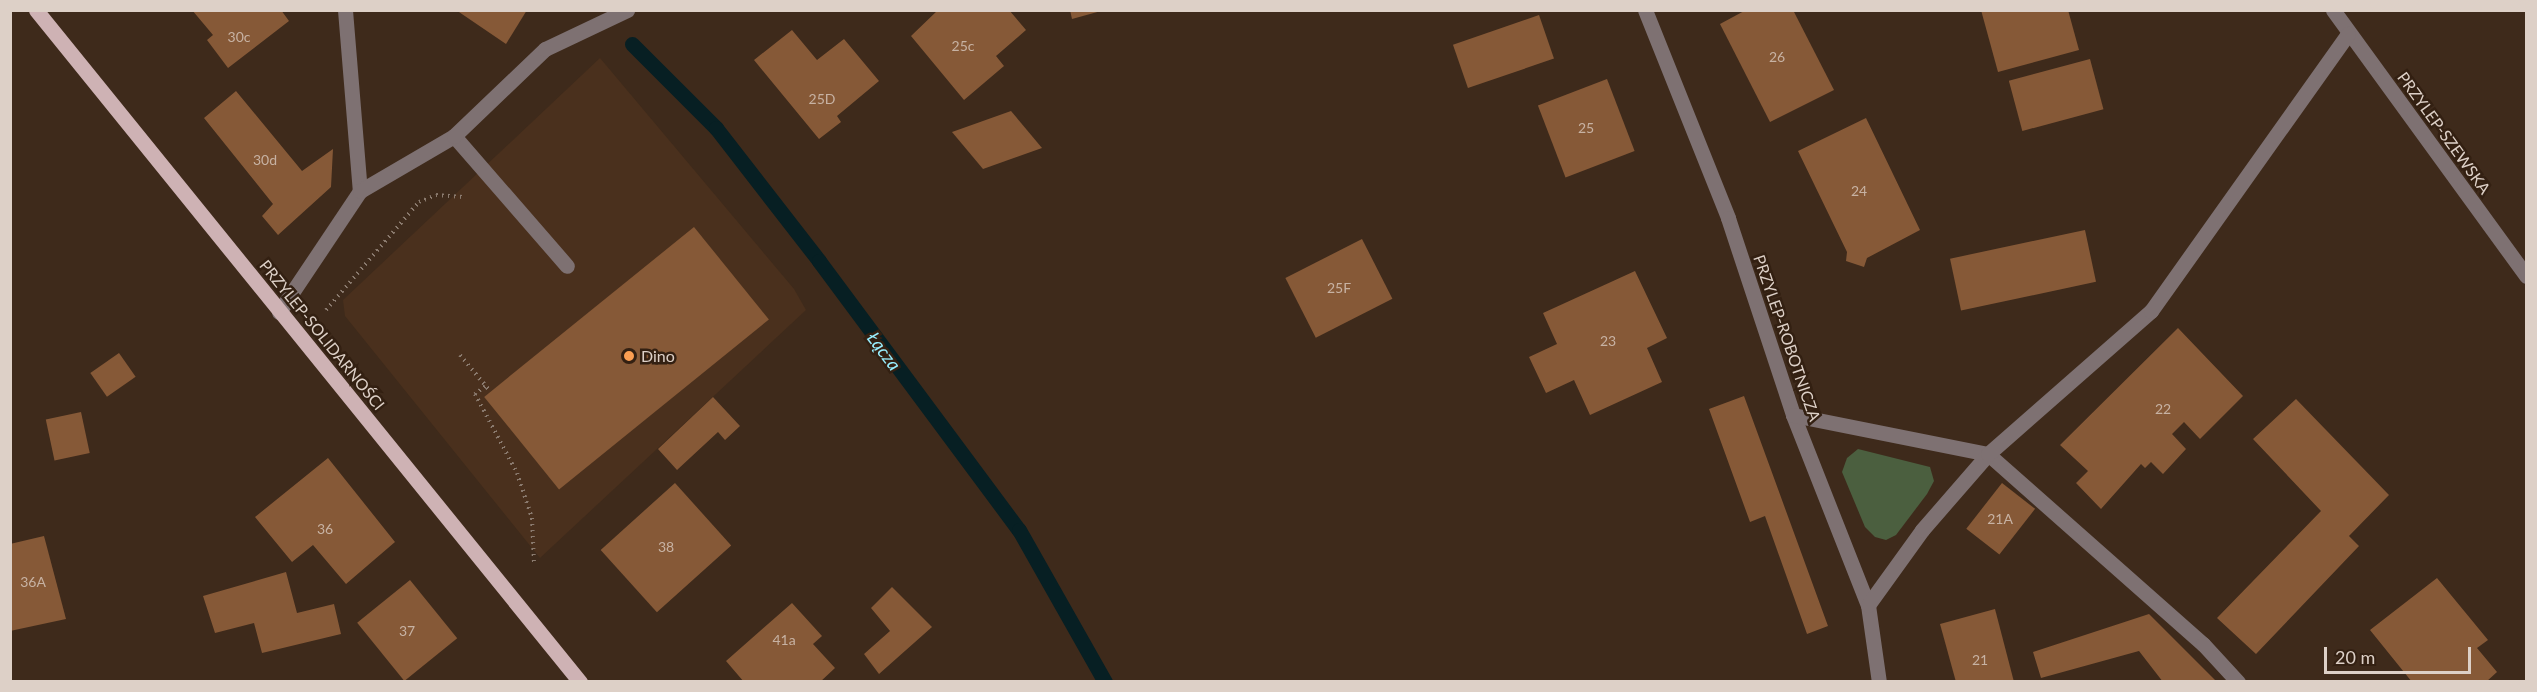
<!DOCTYPE html>
<html>
<head>
<meta charset="utf-8">
<style>
  body { margin:0 }
  #map { position:relative; width:2537px; height:692px; overflow:hidden; background:#3e2a1b; font-family:Lato,sans-serif }
  div>[style] { position:absolute }
  .built>* { inset:0; background:#4a301d }
  .green>* { inset:0; background:#4b5f3f }
  .stream>* { height:15px; margin:-7.5px; padding:0 7.5px; transform-origin:7.5px; border-radius:7.5px; background:#071f23 }
  .building>* { inset:0; background:#865937; transform-origin:0 0 }
  .path>* { height:4px; margin-top:-2px; transform-origin:0; background:repeating-linear-gradient(90deg,#8a7a6e 0 1.5px,transparent 0 6px) }
  .minor>* { height:15px; margin:-7.5px; padding:0 7.5px; transform-origin:7.5px; border-radius:7.5px; background:#7e7172 }
  .major>* { height:15px; margin:-7.5px; padding:0 7.5px; transform-origin:7.5px; border-radius:7.5px; background:#ceb2b4 }
  .dots>* { width:16px; height:16px; translate:-50% -50%; box-sizing:border-box; border:3px solid #332012; border-radius:50% }
  span { translate:-50% -50%; white-space:nowrap; text-align:center; line-height:1.15; -webkit-text-stroke:5px #332012; paint-order:stroke }
  .number-label { font-size:14px; color:#c7b2a3 }
  .number-label span { -webkit-text-stroke-width:0 }
  .street-label { font-size:16px; color:#ddd0c7 }
  .poi-label { font-size:16px; color:#ddd0c7 }
  .left { translate:0 -50%; text-align:left }
  .water-label { font-size:18px; color:#98eefe; font-style:italic }
  .frame { position:absolute; inset:0; border:12px solid #ddd0c7; pointer-events:none }
  .scale { position:absolute; left:2324px; top:647px; width:147px; height:27px; box-sizing:border-box; border:3px solid #ddd0c7; border-top:0; padding-left:8px; font-size:18px; line-height:21px; white-space:nowrap; color:#ddd0c7; -webkit-text-stroke:4px #332012; paint-order:stroke }
</style>
</head>
<body>
<div id="map">
  <div class="built">
    <div style="clip-path:polygon(600px 58px,794px 289px,806px 310px,540px 558px,345px 316px,343px 300px)"></div>
  </div>
  <div class="green">
    <div style="clip-path:polygon(1858px 449px,1930px 467px,1934px 481px,1927px 494px,1896px 535px,1886px 540px,1875px 537px,1865px 527px,1842px 472px,1847px 458px)"></div>
  </div>
  <div class="stream">
    <div style="left:632px;top:44px;width:119px;rotate:45deg"></div>
    <div style="left:716px;top:128px;width:168px;rotate:52.2deg"></div>
    <div style="left:819px;top:261px;width:335px;rotate:53.4deg"></div>
    <div style="left:1019px;top:530px;width:175px;rotate:60.5deg"></div>
  </div>
  <div class="building">
    <div style="clip-path:polygon(192px 10px,281px 10px,289px 21px,228px 68px,207px 40px,213px 35px)"></div>
    <div style="clip-path:polygon(456px 10px,527px 10px,506px 44px)"></div>
    <div style="clip-path:polygon(938px 10px,1009px 10px,1026px 30px,996px 56px,1004px 66px,964px 100px,911px 36px)"></div>
    <div style="clip-path:polygon(1070px 10px,1101px 10px,1101px 11px,1072px 19px)"></div>
    <div style="clip-path:polygon(1746px 10px,1793px 10px,1834px 90px,1770px 122px,1720px 24px)"></div>
    <div style="clip-path:polygon(1981px 10px,2068px 10px,2079px 50px,1998px 72px)"></div>
    <div style="left:1539px;top:15px;width:46px;height:91px;rotate:71deg"></div>
    <div style="clip-path:polygon(792px 30px,817px 60px,844px 39px,879px 81px,837px 116px,841px 122px,819px 139px,754px 60px)"></div>
    <div style="left:2090px;top:59px;width:52px;height:84px;rotate:75deg"></div>
    <div style="left:1607px;top:79px;width:77px;height:74px;rotate:69deg"></div>
    <div style="clip-path:polygon(236px 91px,302px 171px,333px 149px,331px 187px,278px 235px,262px 216px,273px 204px,204px 118px)"></div>
    <div style="clip-path:polygon(1011px 111px,1042px 148px,983px 169px,952px 132px)"></div>
    <div style="clip-path:polygon(1866px 118px,1920px 230px,1867px 258px,1864px 267px,1846px 261px,1847px 252px,1798px 151px)"></div>
    <div style="left:694px;top:227px;width:119px;height:270px;rotate:51deg"></div>
    <div style="left:2085px;top:230px;width:53px;height:138px;rotate:78deg"></div>
    <div style="left:1362px;top:239px;width:67px;height:86px;rotate:63deg"></div>
    <div style="clip-path:polygon(1635px 271px,1667px 338px,1647px 348px,1662px 382px,1590px 415px,1574px 380px,1546px 393px,1529px 357px,1557px 344px,1543px 313px)"></div>
    <div style="clip-path:polygon(2178px 328px,2243px 396px,2200px 439px,2184px 422px,2172px 434px,2186px 449px,2163px 474px,2151px 462px,2145px 468px,2141px 464px,2101px 509px,2076px 483px,2088px 471px,2060px 445px)"></div>
    <div style="left:119px;top:353px;width:29px;height:35px;rotate:55deg"></div>
    <div style="clip-path:polygon(1744px 396px,1828px 626px,1807px 634px,1765px 516px,1750px 522px,1709px 409px)"></div>
    <div style="clip-path:polygon(713px 397px,740px 426px,725px 440px,718px 432px,677px 470px,658px 449px)"></div>
    <div style="clip-path:polygon(2296px 399px,2389px 495px,2349px 536px,2359px 546px,2256px 654px,2217px 618px,2321px 511px,2253px 439px)"></div>
    <div style="left:81px;top:412px;width:42px;height:36px;rotate:78deg"></div>
    <div style="clip-path:polygon(328px 458px,395px 542px,346px 584px,313px 545px,292px 562px,255px 517px)"></div>
    <div style="left:675px;top:483px;width:84px;height:100px;rotate:48deg"></div>
    <div style="left:2002px;top:483px;width:42px;height:58px;rotate:38deg"></div>
    <div style="clip-path:polygon(44px 536px,66px 619px,10px 631px,10px 544px)"></div>
    <div style="clip-path:polygon(286px 572px,297px 613px,334px 604px,341px 634px,262px 653px,254px 623px,215px 633px,203px 596px)"></div>
    <div style="clip-path:polygon(2437px 578px,2488px 640px,2477px 648px,2497px 672px,2486px 682px,2412px 682px,2370px 630px)"></div>
    <div style="left:410px;top:580px;width:75px;height:68px;rotate:51deg"></div>
    <div style="clip-path:polygon(892px 587px,932px 627px,879px 674px,864px 654px,890px 631px,871px 608px)"></div>
    <div style="clip-path:polygon(792px 603px,822px 636px,813px 644px,835px 668px,820px 682px,744px 682px,726px 661px)"></div>
    <div style="clip-path:polygon(1995px 609px,2014px 682px,1956px 682px,1940px 624px)"></div>
    <div style="clip-path:polygon(2149px 614px,2217px 682px,2163px 682px,2139px 651px,2041px 678px,2033px 652px)"></div>
  </div>
  <div class="path">
    <div style="left:326px;top:310px;width:143px;rotate:-49.3deg"></div>
    <div style="left:419px;top:202px;width:18px;rotate:-22deg"></div>
    <div style="left:436px;top:195px;width:27px;rotate:4deg"></div>
    <div style="left:460px;top:355px;width:47px;rotate:50.2deg"></div>
    <div style="left:485px;top:386px;width:13px;rotate:141deg"></div>
    <div style="left:475px;top:394px;width:89px;rotate:62deg"></div>
    <div style="left:517px;top:473px;width:47px;rotate:71.6deg"></div>
    <div style="left:532px;top:518px;width:44px;rotate:87.4deg"></div>
  </div>
  <div class="minor">
    <div style="left:345px;top:10px;width:182px;rotate:85.3deg"></div>
    <div style="left:1645px;top:10px;width:224px;rotate:68.2deg"></div>
    <div style="left:1728px;top:218px;width:207px;rotate:71.7deg"></div>
    <div style="left:1793px;top:415px;width:204px;rotate:68.5deg"></div>
    <div style="left:1868px;top:605px;width:78px;rotate:81.9deg"></div>
    <div style="left:2333px;top:10px;width:329px;rotate:54deg"></div>
    <div style="left:454px;top:136px;width:172px;rotate:49deg"></div>
    <div style="left:279px;top:312px;width:146px;rotate:-56.2deg"></div>
    <div style="left:360px;top:191px;width:109px;rotate:-30.3deg"></div>
    <div style="left:454px;top:136px;width:126px;rotate:-43.7deg"></div>
    <div style="left:545px;top:49px;width:91px;rotate:-25.4deg"></div>
    <div style="left:1793px;top:415px;width:199px;rotate:11.3deg"></div>
    <div style="left:1988px;top:454px;width:287px;rotate:41.5deg"></div>
    <div style="left:2203px;top:644px;width:52px;rotate:47.4deg"></div>
    <div style="left:1868px;top:605px;width:92px;rotate:-54.2deg"></div>
    <div style="left:1922px;top:530px;width:101px;rotate:-49deg"></div>
    <div style="left:1988px;top:454px;width:217px;rotate:-41.3deg"></div>
    <div style="left:2151px;top:311px;width:340px;rotate:-54.6deg"></div>
  </div>
  <div class="major">
    <div style="left:36px;top:10px;width:865px;rotate:51.01deg"></div>
  </div>
  <div class="dots">
    <div style="left:629px;top:356px;background:#fb9e52"></div>
  </div>
  <div class="number-label">
    <span style="left:239px;top:37px">30c</span>
    <span style="left:963px;top:46px">25c</span>
    <span style="left:1777px;top:57px">26</span>
    <span style="left:822px;top:99px">25D</span>
    <span style="left:1586px;top:128px">25</span>
    <span style="left:265px;top:160px">30d</span>
    <span style="left:1859px;top:191px">24</span>
    <span style="left:1339px;top:288px">25F</span>
    <span style="left:1608px;top:341px">23</span>
    <span style="left:2163px;top:409px">22</span>
    <span style="left:2000px;top:519px">21A</span>
    <span style="left:325px;top:529px">36</span>
    <span style="left:666px;top:547px">38</span>
    <span style="left:33px;top:582px">36A</span>
    <span style="left:407px;top:631px">37</span>
    <span style="left:784px;top:640px">41a</span>
    <span style="left:1980px;top:660px">21</span>
  </div>
  <div class="street-label">
    <span style="left:2444px;top:133px;rotate:54deg">PRZYLEP-SZEWSKA</span>
    <span style="left:322px;top:335px;rotate:51deg">PRZYLEP-SOLIDARNOŚCI</span>
    <span style="left:1787px;top:338px;rotate:71deg">PRZYLEP-ROBOTNICZA</span>
  </div>
  <div class="poi-label">
    <span class="left" style="left:641px;top:356px">Dino</span>
  </div>
  <div class="water-label">
    <span style="left:884px;top:351px;rotate:53deg">Łącza</span>
  </div>
  <div class="frame"></div>
  <div class="scale">20 m</div>
</div>
</body>
</html>
